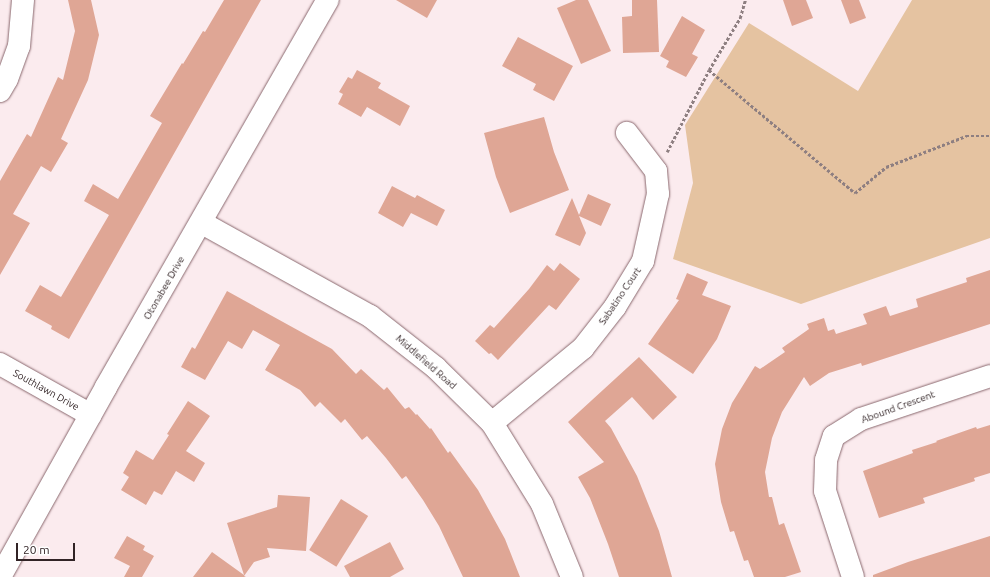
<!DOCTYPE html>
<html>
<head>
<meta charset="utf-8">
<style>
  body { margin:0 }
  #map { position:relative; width:990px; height:577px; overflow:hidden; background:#fbebee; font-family:Ubuntu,sans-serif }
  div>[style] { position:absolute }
  .green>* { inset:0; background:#e5c3a1 }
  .building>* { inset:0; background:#dfa695; transform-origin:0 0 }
  .path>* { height:2.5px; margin-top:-1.25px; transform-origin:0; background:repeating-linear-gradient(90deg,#8e7f81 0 3px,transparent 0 5px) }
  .roads { filter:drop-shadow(0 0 1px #8a686e) drop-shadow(0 0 1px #8a686e) }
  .minor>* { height:22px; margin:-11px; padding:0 11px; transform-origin:11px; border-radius:11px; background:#fff }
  span { translate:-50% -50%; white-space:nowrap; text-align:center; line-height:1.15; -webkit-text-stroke:4px #fff; paint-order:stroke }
  .street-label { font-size:10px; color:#312325 }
  .scale { position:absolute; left:16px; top:543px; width:59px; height:18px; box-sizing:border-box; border:2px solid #312325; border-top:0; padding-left:5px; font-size:12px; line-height:14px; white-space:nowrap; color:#312325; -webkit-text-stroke:3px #fff; paint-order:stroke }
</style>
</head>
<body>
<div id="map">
  <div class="green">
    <div style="clip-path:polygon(912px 0,990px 0,990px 238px,801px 304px,673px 259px,693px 183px,685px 125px,749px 23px,858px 91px)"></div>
  </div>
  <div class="building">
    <div style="clip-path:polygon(68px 0,91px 0,99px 35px,88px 80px,61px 139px,68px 143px,51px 172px,41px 166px,13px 214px,30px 223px,0 275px,0 181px,27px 134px,31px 137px,58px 77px,63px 80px,75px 31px)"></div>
    <div style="clip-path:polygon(224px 0,261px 0,69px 339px,51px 329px,52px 326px,25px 311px,40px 285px,61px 297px,109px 215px,84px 201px,93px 184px,118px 199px,162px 123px,150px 116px,182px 63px,183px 64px,203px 31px,205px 32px)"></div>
    <div style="clip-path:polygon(396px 0,437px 0,427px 18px)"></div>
    <div style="clip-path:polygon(576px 0,588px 0,611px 51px,581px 64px,557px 8px)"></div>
    <div style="clip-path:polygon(632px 0,657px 0,659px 52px,623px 53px,622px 17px,632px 16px)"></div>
    <div style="clip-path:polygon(783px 0,806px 0,813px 18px,792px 26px)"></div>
    <div style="clip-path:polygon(841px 0,859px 0,866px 18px,850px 24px)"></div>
    <div style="clip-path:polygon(682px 16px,705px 30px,692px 54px,698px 57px,686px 77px,666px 67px,669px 61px,660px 56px)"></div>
    <div style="clip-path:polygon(518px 37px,573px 66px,554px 101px,533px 90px,536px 84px,502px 66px)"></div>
    <div style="clip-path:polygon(357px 70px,381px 83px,378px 88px,410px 106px,400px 126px,367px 107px,361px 117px,338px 104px,343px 94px,339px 92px,348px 77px,352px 79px)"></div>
    <div style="clip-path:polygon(544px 117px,554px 152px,569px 190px,510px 213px,496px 177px,484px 133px)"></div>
    <div style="clip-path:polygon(392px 186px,415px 198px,417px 195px,445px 210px,437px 226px,411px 213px,403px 227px,378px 213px)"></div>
    <div style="clip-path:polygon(588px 194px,611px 204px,601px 226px,579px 216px,586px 233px,580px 246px,555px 235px,572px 198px,579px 215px)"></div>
    <div style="clip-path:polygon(560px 263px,580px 279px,556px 310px,549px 305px,498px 360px,491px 353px,489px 354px,475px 341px,490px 325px,494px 328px,529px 289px,547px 265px,554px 271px)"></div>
    <div style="clip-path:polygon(990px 270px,990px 324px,862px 366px,861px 363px,829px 373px,810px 386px,804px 377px,782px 412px,772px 438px,765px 472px,769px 497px,772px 497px,779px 525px,784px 523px,801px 572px,785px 577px,754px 577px,748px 560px,744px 561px,734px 531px,730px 532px,721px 502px,715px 464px,722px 429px,732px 403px,755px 366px,760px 369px,785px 352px,782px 348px,809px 329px,807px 324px,824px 318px,828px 331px,834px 329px,836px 334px,867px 324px,863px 314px,886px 306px,890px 316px,918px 307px,916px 299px,967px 282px,966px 278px)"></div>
    <div style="clip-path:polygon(687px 273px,708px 282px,702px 295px,731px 306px,717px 339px,693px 374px,648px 344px,679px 300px,676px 299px)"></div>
    <div style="clip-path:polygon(227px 291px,332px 349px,356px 374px,361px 369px,384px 390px,387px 387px,405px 409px,409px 407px,416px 415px,417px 414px,430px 429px,431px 428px,448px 453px,450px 451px,478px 490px,505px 539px,520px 577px,463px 577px,439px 526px,423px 500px,406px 476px,402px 479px,386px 458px,367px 436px,362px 440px,345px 419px,341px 423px,320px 402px,315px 407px,300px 390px,265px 370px,280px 345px,253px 330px,242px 349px,228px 341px,205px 380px,181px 367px,192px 347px,195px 349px)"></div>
    <div style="clip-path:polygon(639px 357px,677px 397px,653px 420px,632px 397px,605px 421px,611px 428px,637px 476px,659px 531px,672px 577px,619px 577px,608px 544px,590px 498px,578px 477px,604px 462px,568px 422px)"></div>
    <div style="clip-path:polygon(188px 401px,210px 416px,186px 451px,205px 463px,194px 482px,176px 471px,162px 495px,154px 491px,146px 505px,121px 490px,129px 477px,123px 473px,136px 450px,153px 460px,169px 435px,167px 434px)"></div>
    <div style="clip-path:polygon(990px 425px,990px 473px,974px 478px,975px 481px,923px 498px,925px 503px,879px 518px,863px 471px,913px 453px,912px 450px,937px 442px,936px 441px,976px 427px,977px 429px)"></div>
    <div style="clip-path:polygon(278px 495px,310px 497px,306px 551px,267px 548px,270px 557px,254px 562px,244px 576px,246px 577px,193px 577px,212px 552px,244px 575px,227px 523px,277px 507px)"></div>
    <div style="left:341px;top:499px;width:32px;height:60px;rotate:32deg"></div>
    <div style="clip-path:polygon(127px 536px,145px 546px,143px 550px,154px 556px,142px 577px,124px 577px,130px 566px,114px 558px)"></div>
    <div style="clip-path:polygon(990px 536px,990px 577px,873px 577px,873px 575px,908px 562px)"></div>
    <div style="clip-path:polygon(390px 542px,404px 569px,390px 577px,350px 577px,344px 566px)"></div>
  </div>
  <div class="path">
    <div style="left:709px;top:70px;width:191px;rotate:40.1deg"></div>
    <div style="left:855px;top:193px;width:40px;rotate:-40deg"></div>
    <div style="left:886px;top:167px;width:86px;rotate:-21.2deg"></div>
    <div style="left:966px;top:136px;width:24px"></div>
    <div style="left:667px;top:152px;width:92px;rotate:-62.9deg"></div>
    <div style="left:709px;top:70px;width:61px;rotate:-59.2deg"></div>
    <div style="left:740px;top:18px;width:19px;rotate:-74deg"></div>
  </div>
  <div class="roads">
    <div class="minor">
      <div style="left:0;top:91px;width:14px;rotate:-60deg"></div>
      <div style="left:7px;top:79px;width:35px;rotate:-70deg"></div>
      <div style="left:19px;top:46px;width:46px;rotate:-85deg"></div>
      <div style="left:202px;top:223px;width:192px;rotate:29deg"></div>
      <div style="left:370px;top:316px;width:84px;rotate:38.2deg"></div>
      <div style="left:436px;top:368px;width:78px;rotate:44.5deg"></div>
      <div style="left:492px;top:423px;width:95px;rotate:58.3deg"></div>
      <div style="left:542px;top:504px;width:79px;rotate:67.7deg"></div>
      <div style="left:0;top:364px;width:104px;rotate:29.3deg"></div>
      <div style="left:492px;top:423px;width:118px;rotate:-39.5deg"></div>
      <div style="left:583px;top:348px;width:52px;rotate:-52deg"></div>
      <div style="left:615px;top:307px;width:54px;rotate:-58.7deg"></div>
      <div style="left:643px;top:261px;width:69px;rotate:-77.4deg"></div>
      <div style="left:658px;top:194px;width:23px;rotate:-95deg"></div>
      <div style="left:656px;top:171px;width:48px;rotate:-127.3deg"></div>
      <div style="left:0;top:577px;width:218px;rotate:-60.8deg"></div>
      <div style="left:106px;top:387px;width:446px;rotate:-60.2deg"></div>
      <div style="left:853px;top:577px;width:90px;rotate:-108deg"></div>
      <div style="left:825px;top:491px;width:31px;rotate:-88deg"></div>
      <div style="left:826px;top:460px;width:25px;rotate:-72deg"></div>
      <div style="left:834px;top:436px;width:32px;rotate:-32deg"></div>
      <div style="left:861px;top:419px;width:136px;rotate:-18.4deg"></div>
    </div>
  </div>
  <div class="street-label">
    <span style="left:164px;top:288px;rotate:-60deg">Otonabee Drive</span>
    <span style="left:620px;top:296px;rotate:-56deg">Sabatino Court</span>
    <span style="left:426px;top:362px;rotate:41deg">Middlefield Road</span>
    <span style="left:46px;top:390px;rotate:29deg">Southlawn Drive</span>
    <span style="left:898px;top:407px;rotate:-20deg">Abound Crescent</span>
  </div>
  <div class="scale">20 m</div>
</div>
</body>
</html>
